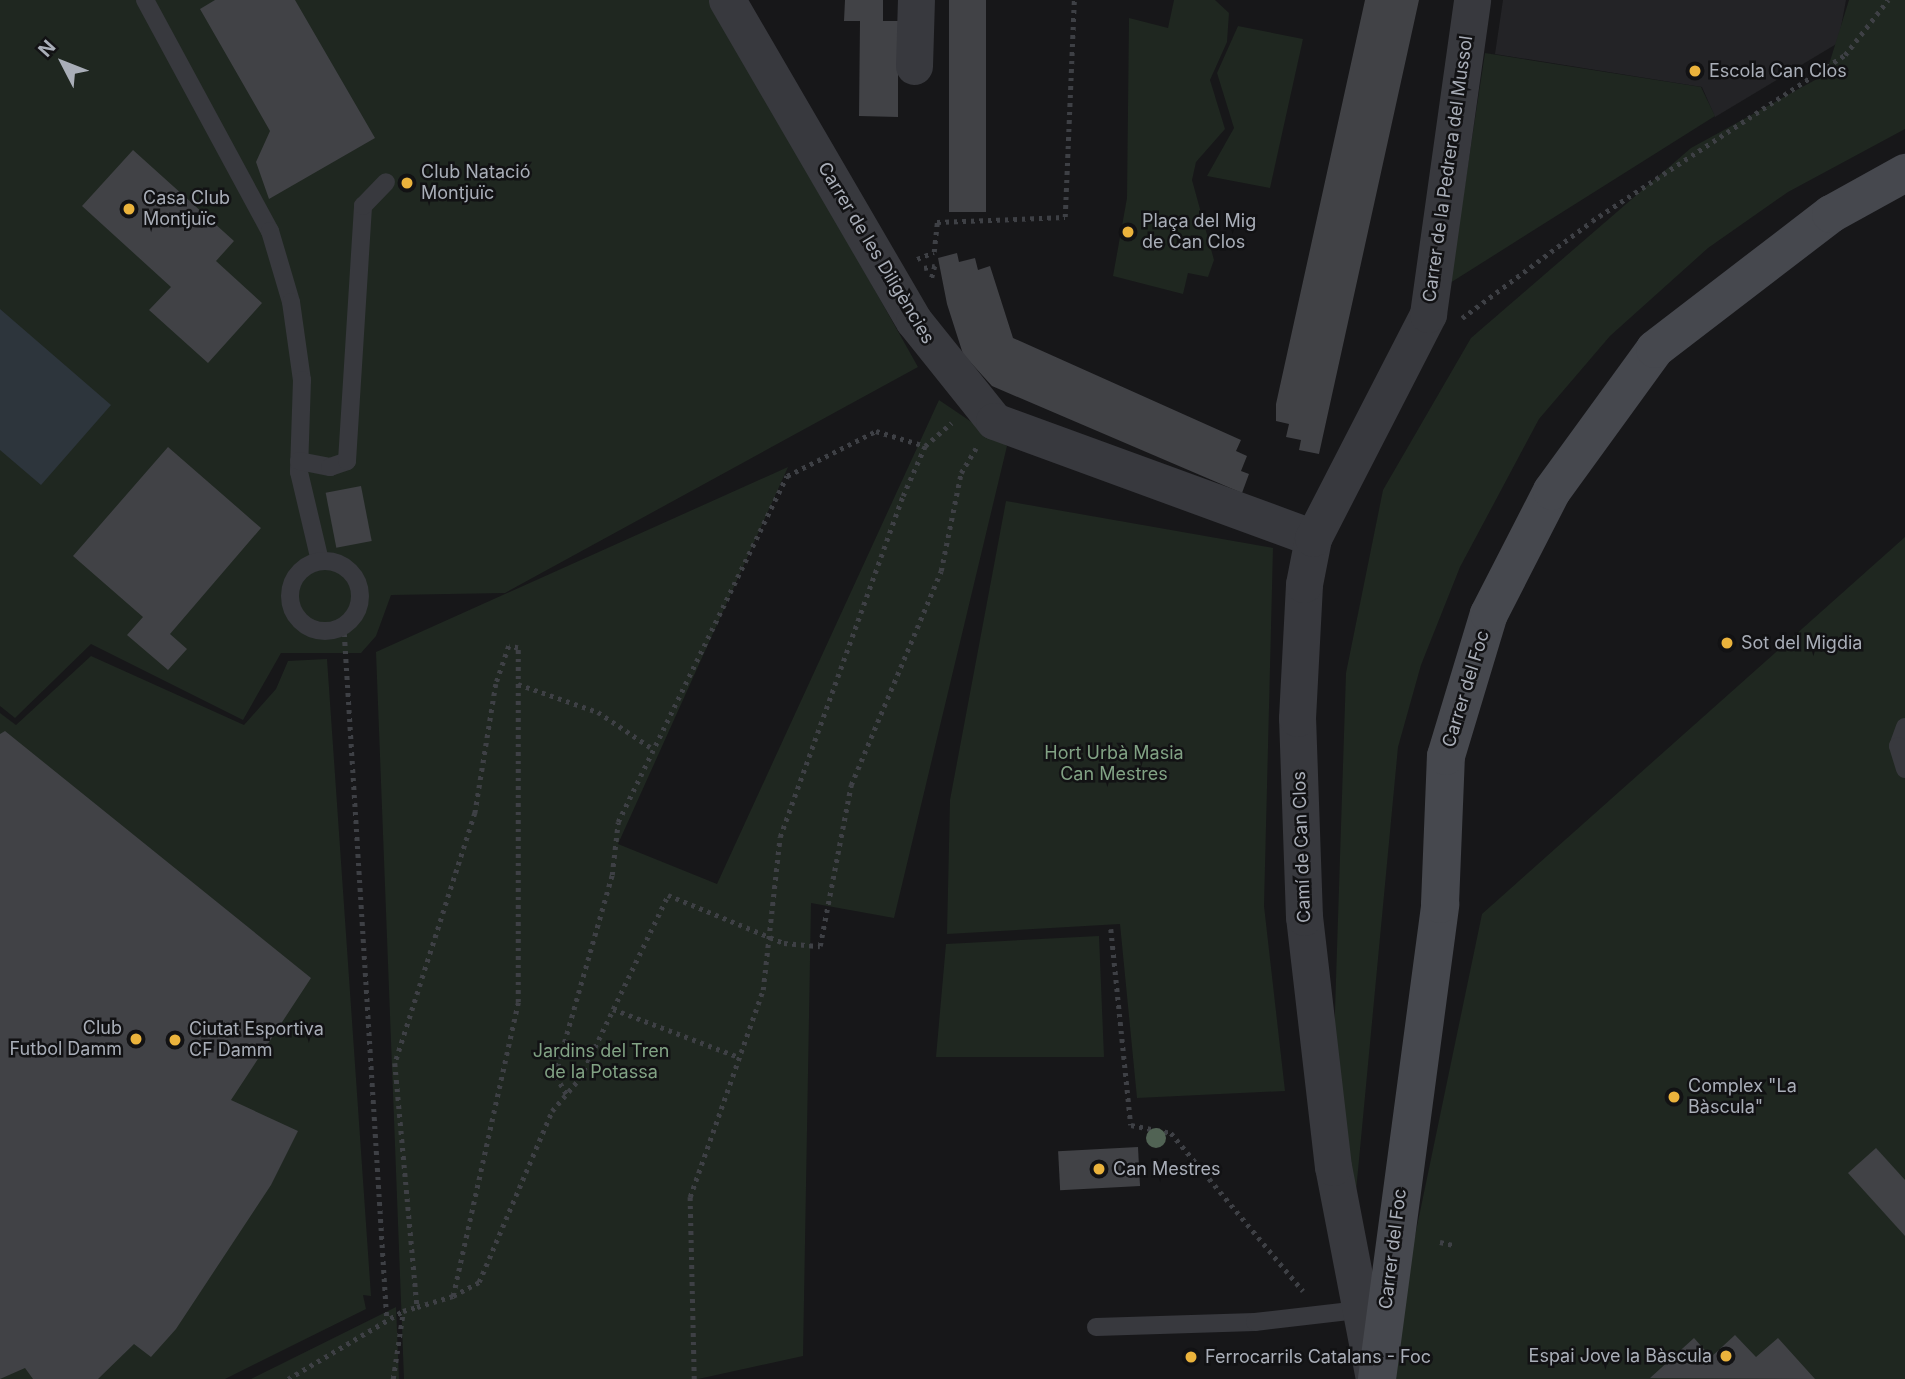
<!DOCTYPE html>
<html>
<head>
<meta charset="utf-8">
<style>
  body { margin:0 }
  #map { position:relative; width:1905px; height:1379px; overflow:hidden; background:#171719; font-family:Inter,sans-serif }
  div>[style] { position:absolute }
  .built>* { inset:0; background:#232326 }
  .green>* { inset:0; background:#1f2720 }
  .water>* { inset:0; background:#2d353c }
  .building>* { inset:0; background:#414246; transform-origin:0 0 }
  .path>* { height:4.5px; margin-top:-2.25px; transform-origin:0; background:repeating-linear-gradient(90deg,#3e4045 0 3.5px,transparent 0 8.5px) }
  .lane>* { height:18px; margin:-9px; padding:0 9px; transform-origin:9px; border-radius:9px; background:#38393e }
  .lane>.ring { margin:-9px; padding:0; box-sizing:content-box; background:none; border:18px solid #38393e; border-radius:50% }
  .street>* { height:37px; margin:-18.5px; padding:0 18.5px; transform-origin:18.5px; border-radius:18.5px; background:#38393e }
  .secondary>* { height:38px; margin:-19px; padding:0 19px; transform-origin:19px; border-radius:19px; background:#46484e }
  .trees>* { width:20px; height:20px; margin:-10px; border-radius:50%; background:#516354 }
  .dots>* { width:19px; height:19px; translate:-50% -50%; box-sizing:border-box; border:4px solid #121214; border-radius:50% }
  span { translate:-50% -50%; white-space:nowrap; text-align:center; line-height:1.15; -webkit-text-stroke:5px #121214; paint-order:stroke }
  .poi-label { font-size:18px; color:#a9aeb8 }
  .left { translate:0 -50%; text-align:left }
  .right { translate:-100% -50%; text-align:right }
  .street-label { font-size:18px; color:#a9aeb8 }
  .park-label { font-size:18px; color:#81a284 }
  .north { position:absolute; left:28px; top:28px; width:70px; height:70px; -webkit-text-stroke:5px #121214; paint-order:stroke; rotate:312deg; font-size:19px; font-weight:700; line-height:28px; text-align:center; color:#a9aeb8 }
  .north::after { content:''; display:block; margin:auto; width:24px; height:32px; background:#a9aeb8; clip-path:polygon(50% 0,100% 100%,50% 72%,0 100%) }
</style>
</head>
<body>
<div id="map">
  <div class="built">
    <div style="clip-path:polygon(1503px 0,1846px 0,1838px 43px,1715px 117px,1702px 87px,1495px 54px)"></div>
  </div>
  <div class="green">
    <div style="clip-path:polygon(0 0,712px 0,918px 367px,505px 593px,391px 595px,376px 636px,361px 653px,281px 653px,243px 720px,91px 644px,15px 718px,0 706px)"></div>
    <div style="clip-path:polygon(1174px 0,1215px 0,1229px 13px,1227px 42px,1210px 80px,1225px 129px,1196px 162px,1192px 180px,1214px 260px,1208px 277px,1188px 273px,1183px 294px,1113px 276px,1127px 198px,1129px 18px,1168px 28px)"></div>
    <div style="clip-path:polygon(1849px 0,1905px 0,1905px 129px,1788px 192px,1708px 248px,1610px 336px,1539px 419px,1460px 567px,1421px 665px,1398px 747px,1355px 1202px,1333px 1072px,1346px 673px,1383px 490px,1471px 338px,1691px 148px,1826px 74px)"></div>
    <div style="clip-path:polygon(1238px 26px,1303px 39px,1270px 188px,1207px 176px,1234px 128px,1217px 73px)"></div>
    <div style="clip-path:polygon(1485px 53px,1701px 87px,1715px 116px,1450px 283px)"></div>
    <div style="clip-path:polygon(939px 400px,1007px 446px,894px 918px,811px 903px,803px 1356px,698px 1379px,404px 1379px,376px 652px,788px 467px,618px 844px,717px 884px)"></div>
    <div style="clip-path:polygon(1006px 501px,1273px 548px,1264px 906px,1285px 1091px,1137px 1098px,1120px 924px,947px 934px,950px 800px)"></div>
    <div style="clip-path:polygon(1905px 537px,1905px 1379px,1379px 1379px,1406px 1279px,1482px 914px)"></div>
    <div style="clip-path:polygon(91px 656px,244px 725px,276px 689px,288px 661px,327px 659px,371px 1296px,363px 1295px,366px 1309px,225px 1379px,0 1379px,0 713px,16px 725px)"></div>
    <div style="clip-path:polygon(1099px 936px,1104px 1057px,936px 1057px,946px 944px)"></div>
    <div style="clip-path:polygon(396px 1307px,399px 1379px,251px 1379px)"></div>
  </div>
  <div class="water">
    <div style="clip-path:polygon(0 309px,111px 405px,41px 485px,0 450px)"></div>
  </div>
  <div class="building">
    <div style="clip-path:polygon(215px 0,295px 0,375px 138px,269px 199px,256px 162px,270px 131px,200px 9px)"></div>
    <div style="clip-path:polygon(845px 0,883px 0,883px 21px,898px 21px,898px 117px,859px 116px,860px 21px,844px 21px)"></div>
    <div style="left:949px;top:0;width:37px;height:212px"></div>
    <div style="clip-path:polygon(1365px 0,1419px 0,1319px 454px,1299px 450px,1301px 440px,1286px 437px,1289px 424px,1276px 421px,1276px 404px)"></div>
    <div style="clip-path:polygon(133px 150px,234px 241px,216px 261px,262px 303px,208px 363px,149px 310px,171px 287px,82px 206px)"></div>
    <div style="clip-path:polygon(957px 253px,959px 262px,975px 258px,978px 270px,990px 266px,1013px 338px,1241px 440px,1236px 451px,1247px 456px,1241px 471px,1249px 474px,1242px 493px,992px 386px,963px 354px,947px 304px,938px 258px)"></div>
    <div style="clip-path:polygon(168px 447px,261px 528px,170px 634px,187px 649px,168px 670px,127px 635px,143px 617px,73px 556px)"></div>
    <div style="left:361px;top:486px;width:56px;height:36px;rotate:79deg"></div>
    <div style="clip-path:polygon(5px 731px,311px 978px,231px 1100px,298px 1131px,271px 1185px,176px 1329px,151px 1357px,134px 1344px,98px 1379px,33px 1379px,25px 1368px,0 1379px,0 734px)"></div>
    <div style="left:1138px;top:1147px;width:39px;height:80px;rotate:87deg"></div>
    <div style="clip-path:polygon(1876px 1148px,1905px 1180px,1905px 1236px,1848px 1173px)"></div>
    <div style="clip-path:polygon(1735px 1335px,1756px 1357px,1778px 1338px,1815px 1379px,1650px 1378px,1694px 1338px,1711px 1357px)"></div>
  </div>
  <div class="path">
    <div style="left:917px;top:259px;width:18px;rotate:-22deg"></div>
    <div style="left:934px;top:252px;width:30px;rotate:-84deg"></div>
    <div style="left:937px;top:222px;width:128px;rotate:-2.2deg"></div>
    <div style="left:1065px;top:217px;width:217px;rotate:-87.6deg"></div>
    <div style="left:924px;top:268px;width:11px;rotate:-10deg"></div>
    <div style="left:935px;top:266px;width:16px;rotate:105deg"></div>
    <div style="left:1462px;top:318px;width:162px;rotate:-36.7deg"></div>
    <div style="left:1592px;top:221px;width:303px;rotate:-33.3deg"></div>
    <div style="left:1845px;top:55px;width:70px;rotate:-52deg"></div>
    <div style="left:344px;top:625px;width:697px;rotate:86.46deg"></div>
    <div style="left:518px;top:684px;width:85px;rotate:19.3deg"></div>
    <div style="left:598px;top:712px;width:63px;rotate:33.9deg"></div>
    <div style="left:1111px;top:929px;width:197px;rotate:84.2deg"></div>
    <div style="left:1131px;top:1125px;width:41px;rotate:11.3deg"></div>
    <div style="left:1171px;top:1133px;width:206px;rotate:50.1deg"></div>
    <div style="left:613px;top:1009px;width:135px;rotate:20.9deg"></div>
    <div style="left:566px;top:1094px;width:22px;rotate:-120deg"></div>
    <div style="left:555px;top:1075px;width:208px;rotate:-74.1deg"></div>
    <div style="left:612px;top:875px;width:53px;rotate:-83.5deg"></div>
    <div style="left:618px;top:822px;width:385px;rotate:-64deg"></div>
    <div style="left:787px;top:476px;width:100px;rotate:-26.8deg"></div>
    <div style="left:876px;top:431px;width:51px;rotate:17deg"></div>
    <div style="left:1440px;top:1242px;width:13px;rotate:13deg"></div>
    <div style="left:453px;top:1296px;width:30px;rotate:-28deg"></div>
    <div style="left:479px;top:1282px;width:186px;rotate:-66.9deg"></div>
    <div style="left:552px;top:1111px;width:43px;rotate:-49.7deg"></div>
    <div style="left:580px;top:1078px;width:203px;rotate:-64.3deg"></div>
    <div style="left:668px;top:895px;width:126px;rotate:22.5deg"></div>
    <div style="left:784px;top:943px;width:36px;rotate:5deg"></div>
    <div style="left:820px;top:946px;width:164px;rotate:-79.1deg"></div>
    <div style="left:851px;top:785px;width:232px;rotate:-67.2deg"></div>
    <div style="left:941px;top:571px;width:100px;rotate:-78.5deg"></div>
    <div style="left:961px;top:473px;width:29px;rotate:-59deg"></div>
    <div style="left:288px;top:1379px;width:134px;rotate:-30.6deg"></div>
    <div style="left:403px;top:1311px;width:15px;rotate:-16deg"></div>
    <div style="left:417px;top:1307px;width:38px;rotate:-17deg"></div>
    <div style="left:453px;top:1296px;width:301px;rotate:-77.5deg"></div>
    <div style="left:518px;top:1002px;width:354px;rotate:-90deg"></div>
    <div style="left:518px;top:648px;width:9px;rotate:-167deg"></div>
    <div style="left:509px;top:646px;width:40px;rotate:108.9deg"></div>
    <div style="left:496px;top:684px;width:131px;rotate:99.2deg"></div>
    <div style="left:475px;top:813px;width:262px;rotate:107.7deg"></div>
    <div style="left:395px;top:1063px;width:245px;rotate:84.8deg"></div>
    <div style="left:393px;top:1379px;width:68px;rotate:-81.5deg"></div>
    <div style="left:694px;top:1379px;width:182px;rotate:-91.3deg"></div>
    <div style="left:690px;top:1197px;width:219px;rotate:-70.6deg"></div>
    <div style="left:763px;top:990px;width:154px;rotate:-83.7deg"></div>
    <div style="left:780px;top:837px;width:363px;rotate:-70.2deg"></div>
    <div style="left:903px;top:496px;width:55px;rotate:-66.3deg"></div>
    <div style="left:925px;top:446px;width:35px;rotate:-41deg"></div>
  </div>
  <div class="lane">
    <div style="left:145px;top:0;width:263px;rotate:61.6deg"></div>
    <div style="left:270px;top:231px;width:74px;rotate:73.5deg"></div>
    <div style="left:291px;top:302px;width:79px;rotate:82deg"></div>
    <div style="left:302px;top:380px;width:92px;rotate:91.9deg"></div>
    <div style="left:299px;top:472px;width:91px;rotate:76.7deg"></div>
    <div style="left:299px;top:461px;width:32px;rotate:11deg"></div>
    <div style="left:330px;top:467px;width:18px;rotate:-19deg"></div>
    <div style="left:347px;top:461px;width:256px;rotate:-86.4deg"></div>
    <div style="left:363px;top:206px;width:33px;rotate:-46deg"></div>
    <div class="ring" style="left:290px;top:561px;width:52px;height:52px"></div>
    <div style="left:1905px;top:727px;width:20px;rotate:110deg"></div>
    <div style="left:1898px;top:746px;width:24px;rotate:73deg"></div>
    <div style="left:1096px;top:1327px;width:159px;rotate:-1.8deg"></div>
    <div style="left:1255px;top:1322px;width:105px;rotate:-6.6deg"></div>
  </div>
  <div class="street">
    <div style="left:727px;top:0;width:371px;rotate:59.8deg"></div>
    <div style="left:914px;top:321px;width:128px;rotate:51.3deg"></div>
    <div style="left:994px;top:421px;width:340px;rotate:20.1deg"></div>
    <div style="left:914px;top:66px;width:66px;rotate:-88.3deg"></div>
    <div style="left:1374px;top:1379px;width:216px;rotate:-100.9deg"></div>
    <div style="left:1333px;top:1167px;width:252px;rotate:-96.6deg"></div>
    <div style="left:1304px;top:917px;width:199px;rotate:-92deg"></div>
    <div style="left:1297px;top:718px;width:134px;rotate:-87deg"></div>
    <div style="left:1304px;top:584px;width:47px;rotate:-78.9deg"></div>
    <div style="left:1313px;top:538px;width:252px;rotate:-62.8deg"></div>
    <div style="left:1428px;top:314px;width:317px;rotate:-82deg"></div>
  </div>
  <div class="secondary">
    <div style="left:1377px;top:1379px;width:479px;rotate:-82.4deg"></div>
    <div style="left:1440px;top:904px;width:148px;rotate:-87.7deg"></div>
    <div style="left:1446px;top:756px;width:148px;rotate:-73.2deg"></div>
    <div style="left:1489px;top:614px;width:138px;rotate:-62.9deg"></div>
    <div style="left:1552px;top:491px;width:175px;rotate:-54deg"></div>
    <div style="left:1655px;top:349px;width:222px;rotate:-37.5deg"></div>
    <div style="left:1831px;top:214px;width:85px;rotate:-29deg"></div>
  </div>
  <div class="trees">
    <div style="left:1156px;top:1138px"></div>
  </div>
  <div class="dots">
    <div style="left:1695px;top:71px;background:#ebb33c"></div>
    <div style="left:407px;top:183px;background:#ebb33c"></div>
    <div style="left:129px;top:209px;background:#ebb33c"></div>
    <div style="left:1128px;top:232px;background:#ebb33c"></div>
    <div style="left:1727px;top:643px;background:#ebb33c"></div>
    <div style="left:136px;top:1039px;background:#ebb33c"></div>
    <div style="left:175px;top:1040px;background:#ebb33c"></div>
    <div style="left:1674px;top:1097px;background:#ebb33c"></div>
    <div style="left:1099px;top:1169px;background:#ebb33c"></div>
    <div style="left:1726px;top:1356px;background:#ebb33c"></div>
    <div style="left:1191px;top:1357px;background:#ebb33c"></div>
  </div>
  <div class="poi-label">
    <span class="left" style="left:1709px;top:71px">Escola Can Clos</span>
    <span class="left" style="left:421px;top:183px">Club Natació<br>Montjuïc</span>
    <span class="left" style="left:143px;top:209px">Casa Club<br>Montjuïc</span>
    <span class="left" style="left:1142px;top:232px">Plaça del Mig<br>de Can Clos</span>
    <span class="left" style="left:1741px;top:643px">Sot del Migdia</span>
    <span class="right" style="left:122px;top:1039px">Club<br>Futbol Damm</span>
    <span class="left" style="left:189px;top:1040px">Ciutat Esportiva<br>CF Damm</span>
    <span class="left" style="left:1688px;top:1097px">Complex "La<br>Bàscula"</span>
    <span class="left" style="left:1113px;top:1169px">Can Mestres</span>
    <span class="right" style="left:1712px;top:1356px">Espai Jove la Bàscula</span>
    <span class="left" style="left:1205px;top:1357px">Ferrocarrils Catalans - Foc</span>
  </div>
  <div class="street-label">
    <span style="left:1448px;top:169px;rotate:-82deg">Carrer de la Pedrera del Mussol</span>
    <span style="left:876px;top:253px;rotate:59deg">Carrer de les Diligències</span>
    <span style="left:1466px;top:689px;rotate:-73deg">Carrer del Foc</span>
    <span style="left:1302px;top:847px;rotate:-92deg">Camí de Can Clos</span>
    <span style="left:1393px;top:1249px;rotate:-83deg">Carrer del Foc</span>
  </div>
  <div class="park-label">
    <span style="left:1114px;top:764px">Hort Urbà Masia<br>Can Mestres</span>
    <span style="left:601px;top:1062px">Jardins del Tren<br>de la Potassa</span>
  </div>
  <div class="north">N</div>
</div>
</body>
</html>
